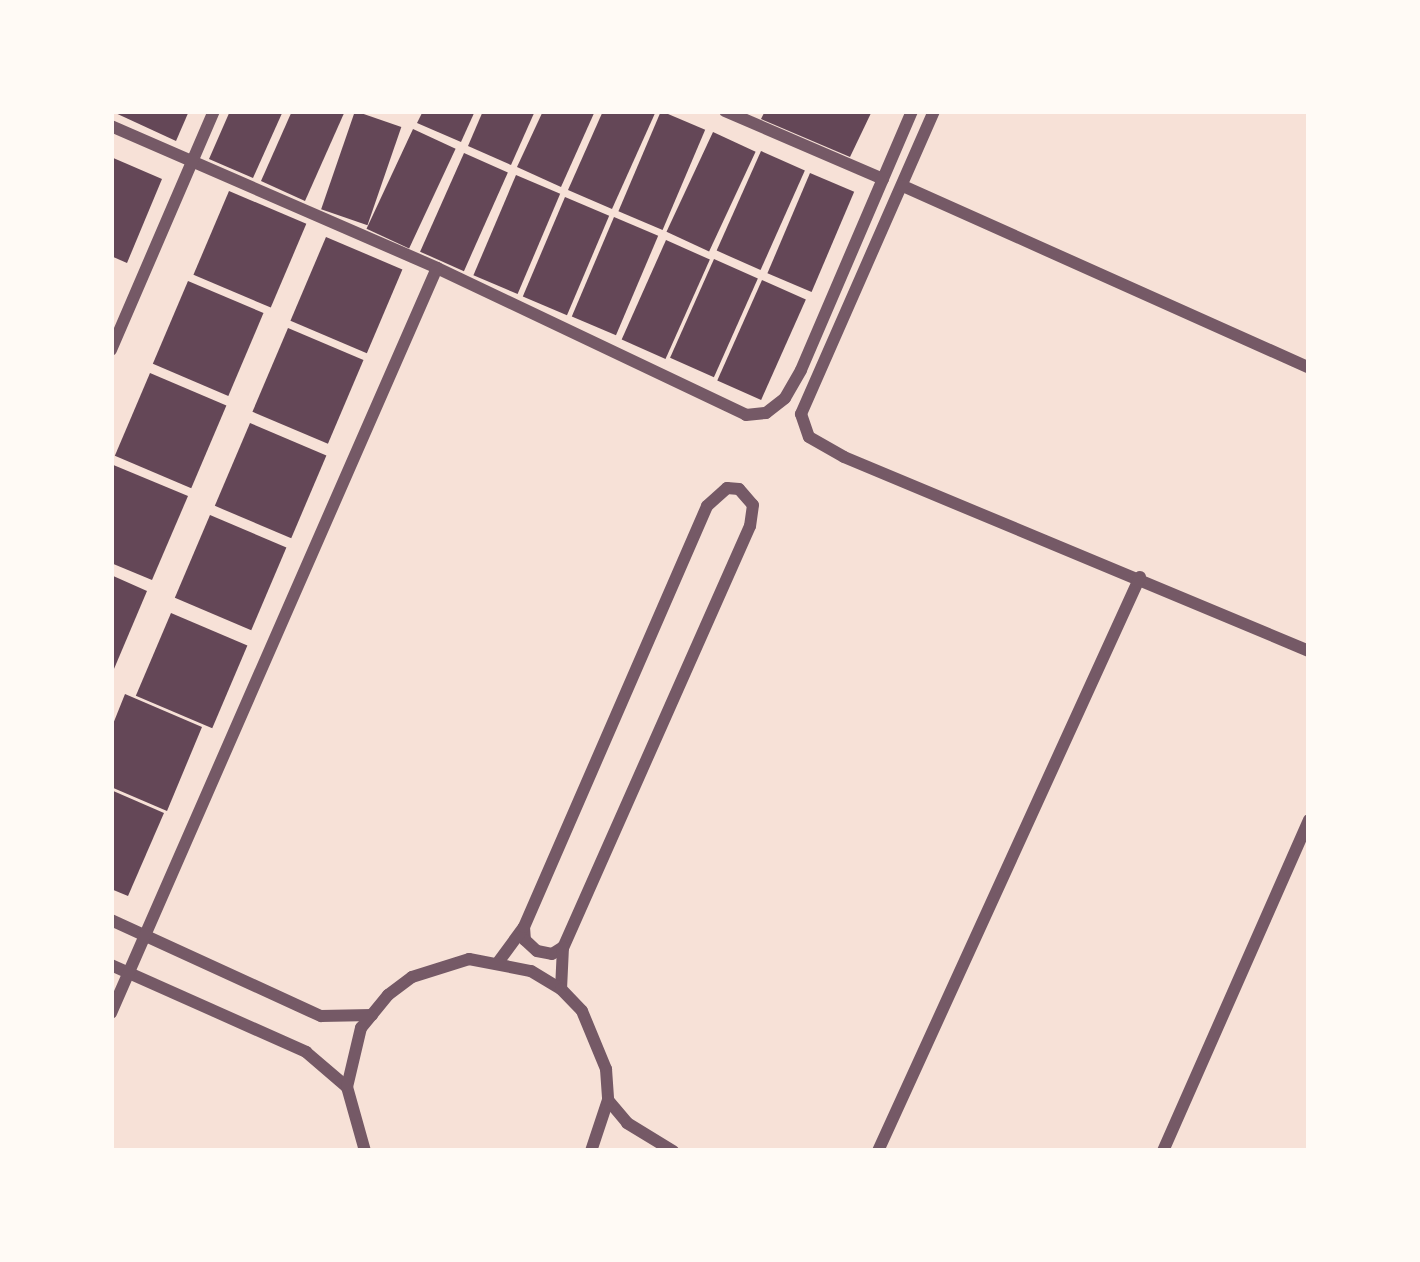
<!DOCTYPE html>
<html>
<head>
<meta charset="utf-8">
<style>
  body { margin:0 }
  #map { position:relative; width:1420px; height:1262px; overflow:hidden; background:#f7e1d7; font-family:"Work Sans",sans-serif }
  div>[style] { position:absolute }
  .building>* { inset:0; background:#644757; transform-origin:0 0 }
  .minor>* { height:12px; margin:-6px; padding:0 6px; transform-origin:6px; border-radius:6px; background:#755966 }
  span { translate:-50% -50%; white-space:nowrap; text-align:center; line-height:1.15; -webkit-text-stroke:9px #fffaf5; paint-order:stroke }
  .frame { position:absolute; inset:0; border:114px solid #fffaf5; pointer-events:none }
</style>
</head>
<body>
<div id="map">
  <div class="building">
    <div style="clip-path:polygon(111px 111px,189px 111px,176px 141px)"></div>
    <div style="clip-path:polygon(230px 111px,283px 111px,253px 178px,209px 159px)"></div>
    <div style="clip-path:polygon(292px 111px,345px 111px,305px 201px,261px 181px)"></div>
    <div style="left:355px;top:111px;width:49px;height:104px;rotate:19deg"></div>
    <div style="clip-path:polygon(423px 111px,475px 111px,461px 142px,417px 123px)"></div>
    <div style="clip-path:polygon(483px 111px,535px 111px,511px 165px,468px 146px)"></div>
    <div style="clip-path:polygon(543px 111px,595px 111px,561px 187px,517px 167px)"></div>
    <div style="clip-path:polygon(603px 111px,656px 111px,612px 209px,568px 190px)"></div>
    <div style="left:661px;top:111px;width:48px;height:109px;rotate:23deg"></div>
    <div style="clip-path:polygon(765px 111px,872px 111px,850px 157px,761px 119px)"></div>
    <div style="left:413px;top:129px;width:47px;height:110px;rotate:25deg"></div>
    <div style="left:713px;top:132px;width:47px;height:110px;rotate:25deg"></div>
    <div style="left:761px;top:151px;width:48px;height:109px;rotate:24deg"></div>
    <div style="left:464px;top:153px;width:48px;height:108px;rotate:24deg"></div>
    <div style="clip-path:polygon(111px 157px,162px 179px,127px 263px,111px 256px)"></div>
    <div style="left:810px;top:173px;width:48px;height:109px;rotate:23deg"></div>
    <div style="left:516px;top:175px;width:48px;height:109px;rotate:23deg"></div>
    <div style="left:229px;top:191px;width:84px;height:91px;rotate:23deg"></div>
    <div style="left:565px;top:197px;width:48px;height:108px;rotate:23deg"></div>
    <div style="left:614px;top:217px;width:48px;height:108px;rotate:23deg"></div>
    <div style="left:326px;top:237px;width:83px;height:91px;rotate:23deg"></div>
    <div style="left:666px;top:240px;width:48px;height:109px;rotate:24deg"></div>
    <div style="left:714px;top:259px;width:48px;height:108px;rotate:24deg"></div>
    <div style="left:762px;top:280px;width:48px;height:110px;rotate:24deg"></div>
    <div style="left:188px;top:281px;width:82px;height:90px;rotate:23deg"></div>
    <div style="left:288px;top:328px;width:82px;height:91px;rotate:23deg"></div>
    <div style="left:150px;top:373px;width:83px;height:90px;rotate:23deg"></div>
    <div style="left:250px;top:423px;width:83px;height:90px;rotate:23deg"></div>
    <div style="clip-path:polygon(111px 464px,188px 496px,152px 580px,111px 563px)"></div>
    <div style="left:210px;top:515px;width:83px;height:90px;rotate:23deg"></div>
    <div style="clip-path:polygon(111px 575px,147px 591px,111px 676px)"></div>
    <div style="left:171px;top:613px;width:83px;height:90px;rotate:23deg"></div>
    <div style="clip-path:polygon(125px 694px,202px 727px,167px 811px,111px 787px,111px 729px)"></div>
    <div style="clip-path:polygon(111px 790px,164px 813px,128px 896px,111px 889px)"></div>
  </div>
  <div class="minor">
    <div style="left:725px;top:111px;width:172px;rotate:23.3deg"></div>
    <div style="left:934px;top:111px;width:331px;rotate:113.7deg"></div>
    <div style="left:801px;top:414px;width:24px;rotate:71deg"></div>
    <div style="left:809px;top:437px;width:40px;rotate:29.7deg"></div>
    <div style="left:844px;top:457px;width:504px;rotate:22.65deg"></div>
    <div style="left:111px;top:126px;width:356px;rotate:23.5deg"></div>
    <div style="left:437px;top:268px;width:342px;rotate:25.4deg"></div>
    <div style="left:746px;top:415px;width:20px;rotate:-6deg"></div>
    <div style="left:766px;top:413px;width:24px;rotate:-38deg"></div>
    <div style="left:785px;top:398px;width:32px;rotate:-60deg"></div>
    <div style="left:801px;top:370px;width:282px;rotate:-66.8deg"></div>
    <div style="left:903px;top:186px;width:445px;rotate:24.1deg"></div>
    <div style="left:111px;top:350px;width:260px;rotate:-66.7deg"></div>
    <div style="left:111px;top:920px;width:231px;rotate:24.6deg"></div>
    <div style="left:321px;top:1016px;width:51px;rotate:-1.1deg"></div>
    <div style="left:524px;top:927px;width:13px;rotate:86deg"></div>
    <div style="left:525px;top:940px;width:16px;rotate:43deg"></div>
    <div style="left:537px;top:951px;width:15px;rotate:11deg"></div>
    <div style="left:552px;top:954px;width:13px;rotate:-32deg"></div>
    <div style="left:499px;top:961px;width:42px;rotate:-53.7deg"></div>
    <div style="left:524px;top:927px;width:459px;rotate:-66.5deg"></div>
    <div style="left:707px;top:506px;width:27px;rotate:-42deg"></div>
    <div style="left:727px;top:488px;width:12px;rotate:5deg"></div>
    <div style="left:739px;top:489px;width:21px;rotate:49deg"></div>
    <div style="left:753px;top:505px;width:21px;rotate:98deg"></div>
    <div style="left:750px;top:526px;width:461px;rotate:113.9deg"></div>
    <div style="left:563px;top:947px;width:42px;rotate:92.7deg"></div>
    <div style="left:111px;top:965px;width:214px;rotate:24deg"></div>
    <div style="left:306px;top:1052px;width:54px;rotate:40.5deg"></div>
    <div style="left:111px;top:1013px;width:813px;rotate:-66.37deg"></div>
    <div style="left:608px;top:1100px;width:30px;rotate:50deg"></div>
    <div style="left:627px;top:1123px;width:54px;rotate:31.3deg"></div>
    <div style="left:365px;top:1151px;width:66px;rotate:-105.7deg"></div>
    <div style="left:347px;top:1087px;width:61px;rotate:-76.7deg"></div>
    <div style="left:361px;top:1028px;width:43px;rotate:-50.7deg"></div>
    <div style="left:388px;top:995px;width:30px;rotate:-37deg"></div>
    <div style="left:412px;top:977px;width:60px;rotate:-17.5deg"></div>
    <div style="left:469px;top:959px;width:63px;rotate:11deg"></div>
    <div style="left:531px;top:971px;width:35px;rotate:31deg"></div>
    <div style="left:561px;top:989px;width:30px;rotate:46deg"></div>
    <div style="left:582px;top:1011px;width:63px;rotate:67.5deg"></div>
    <div style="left:606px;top:1069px;width:31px;rotate:86deg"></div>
    <div style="left:608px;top:1100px;width:54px;rotate:108.4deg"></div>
    <div style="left:878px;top:1151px;width:631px;rotate:-65.47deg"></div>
    <div style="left:1163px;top:1151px;width:362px;rotate:-66.2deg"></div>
  </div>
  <div class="frame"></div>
</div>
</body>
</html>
